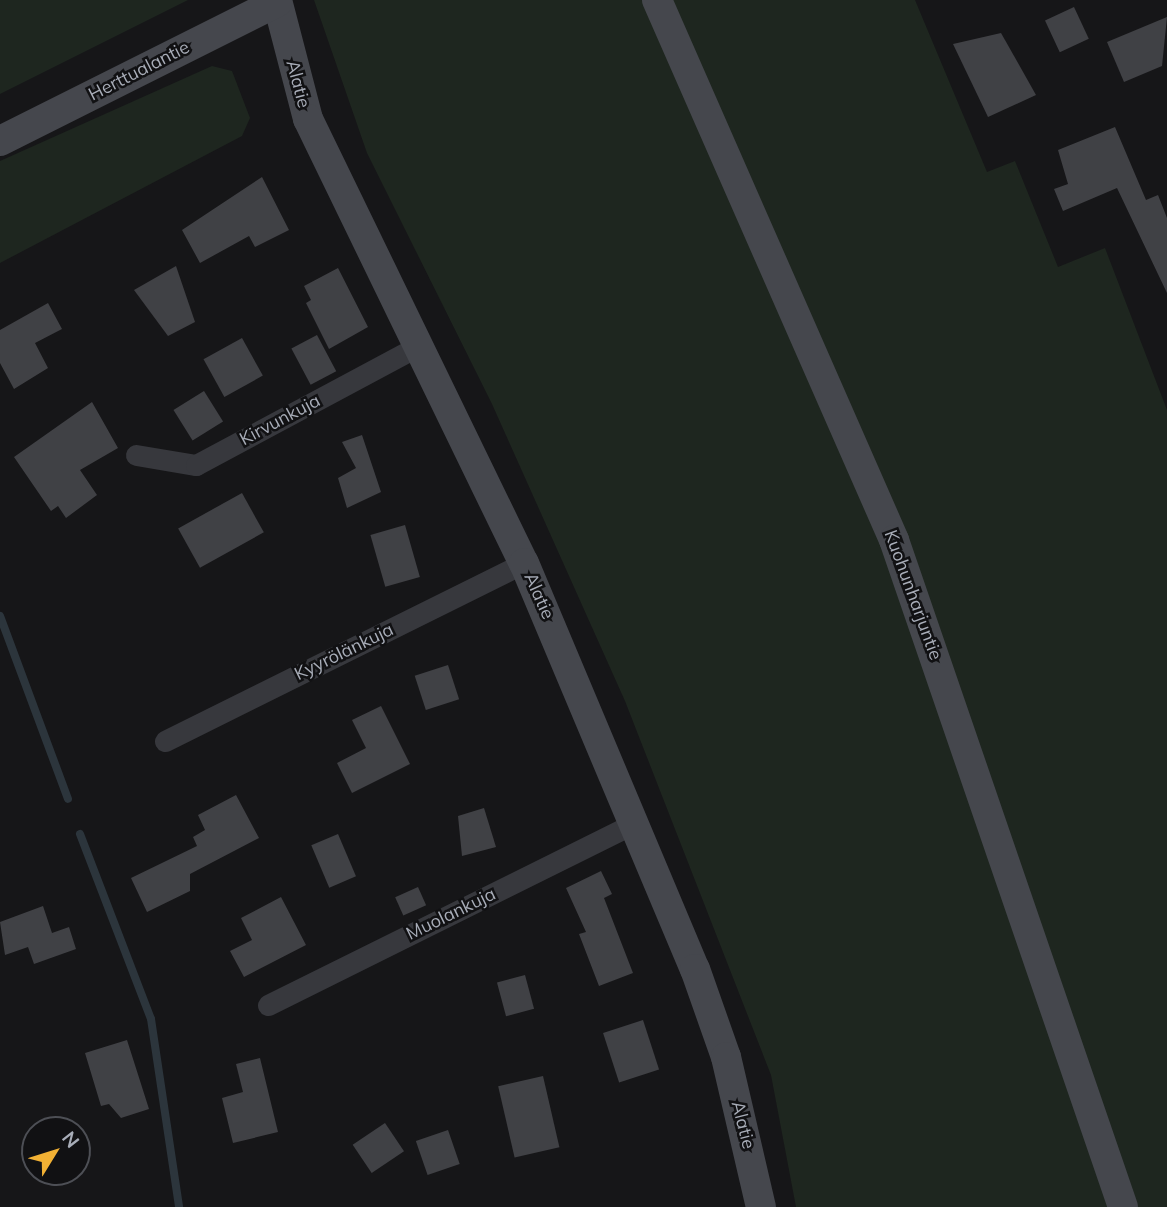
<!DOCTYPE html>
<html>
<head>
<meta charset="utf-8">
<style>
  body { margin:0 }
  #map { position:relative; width:1167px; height:1207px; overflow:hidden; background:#161618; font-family:Mulish,sans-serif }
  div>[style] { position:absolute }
  .green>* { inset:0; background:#1e261f }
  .stream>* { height:8px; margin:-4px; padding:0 4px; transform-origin:4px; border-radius:4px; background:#2c353c }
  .building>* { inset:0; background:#404145; transform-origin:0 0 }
  .street>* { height:21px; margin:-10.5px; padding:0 10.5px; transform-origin:10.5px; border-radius:10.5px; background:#37383d }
  .secondary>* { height:30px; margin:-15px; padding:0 15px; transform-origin:15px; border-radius:15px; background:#45474d }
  span { translate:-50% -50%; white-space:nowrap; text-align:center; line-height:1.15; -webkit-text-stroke:5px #111113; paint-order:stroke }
  .street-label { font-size:18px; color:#a8adb8 }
  .north { position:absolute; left:21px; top:1116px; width:70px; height:70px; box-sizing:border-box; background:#111113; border:2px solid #4d4f55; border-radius:50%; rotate:52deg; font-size:19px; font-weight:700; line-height:28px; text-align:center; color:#a8adb8 }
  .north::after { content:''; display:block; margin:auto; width:24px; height:32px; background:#f2b134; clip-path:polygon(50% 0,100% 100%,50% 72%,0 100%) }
</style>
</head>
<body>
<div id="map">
  <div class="green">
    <div style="clip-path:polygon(0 0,188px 0,0 94px)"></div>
    <div style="clip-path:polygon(314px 0,915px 0,987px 172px,1015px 161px,1058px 267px,1105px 248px,1167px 410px,1167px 1207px,796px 1207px,771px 1075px,625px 701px,492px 404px,367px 153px)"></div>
    <div style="clip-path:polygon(212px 66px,232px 71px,250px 118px,242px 136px,0 263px,0 161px)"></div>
  </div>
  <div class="stream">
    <div style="left:0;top:616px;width:195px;rotate:69.6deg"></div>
    <div style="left:80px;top:834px;width:198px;rotate:69deg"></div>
    <div style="left:151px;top:1019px;width:190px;rotate:81.5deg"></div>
  </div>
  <div class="building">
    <div style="left:1074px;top:7px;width:35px;height:32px;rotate:65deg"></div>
    <div style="clip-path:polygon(1167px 17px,1162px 66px,1124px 82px,1107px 42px)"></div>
    <div style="clip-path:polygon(1001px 33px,1036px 95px,988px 117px,953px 44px)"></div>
    <div style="clip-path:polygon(1115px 127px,1146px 200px,1158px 195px,1167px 218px,1167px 293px,1117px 188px,1063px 211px,1054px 189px,1068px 184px,1058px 150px)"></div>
    <div style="clip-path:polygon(262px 177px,289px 230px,255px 247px,249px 236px,200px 263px,182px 230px)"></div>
    <div style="clip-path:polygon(176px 266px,195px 322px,168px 336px,134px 290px)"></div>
    <div style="clip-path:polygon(338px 268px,368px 327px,329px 349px,306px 303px,311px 300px,304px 286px)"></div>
    <div style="clip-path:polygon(48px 303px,62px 329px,35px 343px,48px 368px,14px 389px,0 363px,0 330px)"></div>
    <div style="left:317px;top:335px;width:41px;height:29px;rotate:62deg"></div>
    <div style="left:242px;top:338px;width:43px;height:44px;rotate:61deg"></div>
    <div style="left:204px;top:391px;width:36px;height:36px;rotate:58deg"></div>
    <div style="clip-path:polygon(92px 402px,118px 448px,80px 470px,97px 495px,66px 518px,58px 506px,51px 511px,14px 457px)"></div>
    <div style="clip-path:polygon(362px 435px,381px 492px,347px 508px,338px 478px,356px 468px,342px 442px)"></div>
    <div style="left:242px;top:493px;width:45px;height:73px;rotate:61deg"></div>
    <div style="left:405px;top:525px;width:54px;height:36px;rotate:74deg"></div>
    <div style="left:448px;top:665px;width:36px;height:35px;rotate:72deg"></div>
    <div style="clip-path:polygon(381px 706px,410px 764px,352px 793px,337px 763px,366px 748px,352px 720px)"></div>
    <div style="clip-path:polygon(236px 795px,259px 838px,190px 874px,190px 891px,147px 912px,131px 878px,197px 846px,193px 837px,205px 830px,198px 815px)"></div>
    <div style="clip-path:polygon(484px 808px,496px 847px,462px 856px,458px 816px)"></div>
    <div style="left:338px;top:834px;width:46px;height:29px;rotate:67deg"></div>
    <div style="clip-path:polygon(601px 871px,612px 894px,604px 898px,633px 973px,599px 986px,579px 934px,586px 932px,566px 888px)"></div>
    <div style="left:418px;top:887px;width:20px;height:25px;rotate:66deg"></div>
    <div style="clip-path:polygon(281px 897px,306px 945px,244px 977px,230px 951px,252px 940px,241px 918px)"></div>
    <div style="clip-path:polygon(43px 906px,52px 933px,69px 927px,76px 949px,34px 964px,28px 947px,5px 955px,0 922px)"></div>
    <div style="left:525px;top:975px;width:35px;height:29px;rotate:75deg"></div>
    <div style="left:643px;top:1020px;width:52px;height:42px;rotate:72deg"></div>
    <div style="clip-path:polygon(127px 1040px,149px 1109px,121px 1118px,109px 1104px,101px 1106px,85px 1053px)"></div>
    <div style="clip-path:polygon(260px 1058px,278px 1132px,233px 1143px,222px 1098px,243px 1092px,236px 1064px)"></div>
    <div style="left:543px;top:1076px;width:73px;height:46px;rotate:77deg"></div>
    <div style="left:385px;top:1123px;width:34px;height:39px;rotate:56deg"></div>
    <div style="left:448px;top:1130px;width:36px;height:34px;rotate:71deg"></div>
  </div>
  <div class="street">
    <div style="left:136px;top:455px;width:61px;rotate:9.5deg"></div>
    <div style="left:196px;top:465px;width:252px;rotate:-28.2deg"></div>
    <div style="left:165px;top:741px;width:401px;rotate:-26.4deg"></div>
    <div style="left:268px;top:1005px;width:409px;rotate:-26.4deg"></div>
  </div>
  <div class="secondary">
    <div style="left:277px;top:0;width:123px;rotate:75.4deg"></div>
    <div style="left:308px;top:119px;width:494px;rotate:64.1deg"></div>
    <div style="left:524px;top:563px;width:441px;rotate:67.2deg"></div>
    <div style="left:695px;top:969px;width:93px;rotate:70.6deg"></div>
    <div style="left:726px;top:1057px;width:154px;rotate:76.9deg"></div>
    <div style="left:657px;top:0;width:590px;rotate:66.3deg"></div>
    <div style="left:894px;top:540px;width:705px;rotate:71.05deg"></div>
    <div style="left:0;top:141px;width:310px;rotate:-26.6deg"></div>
  </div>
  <div class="street-label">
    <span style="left:139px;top:71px;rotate:-27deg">Herttualantie</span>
    <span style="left:298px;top:84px;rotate:75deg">Alatie</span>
    <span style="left:280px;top:420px;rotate:-28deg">Kirvunkuja</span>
    <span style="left:913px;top:595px;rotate:70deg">Kuohunharjuntie</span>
    <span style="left:539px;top:596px;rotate:66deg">Alatie</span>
    <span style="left:344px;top:652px;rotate:-26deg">Kyyrölänkuja</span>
    <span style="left:451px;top:914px;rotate:-26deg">Muolankuja</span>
    <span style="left:743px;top:1125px;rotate:76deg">Alatie</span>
  </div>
  <div class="north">N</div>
</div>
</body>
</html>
